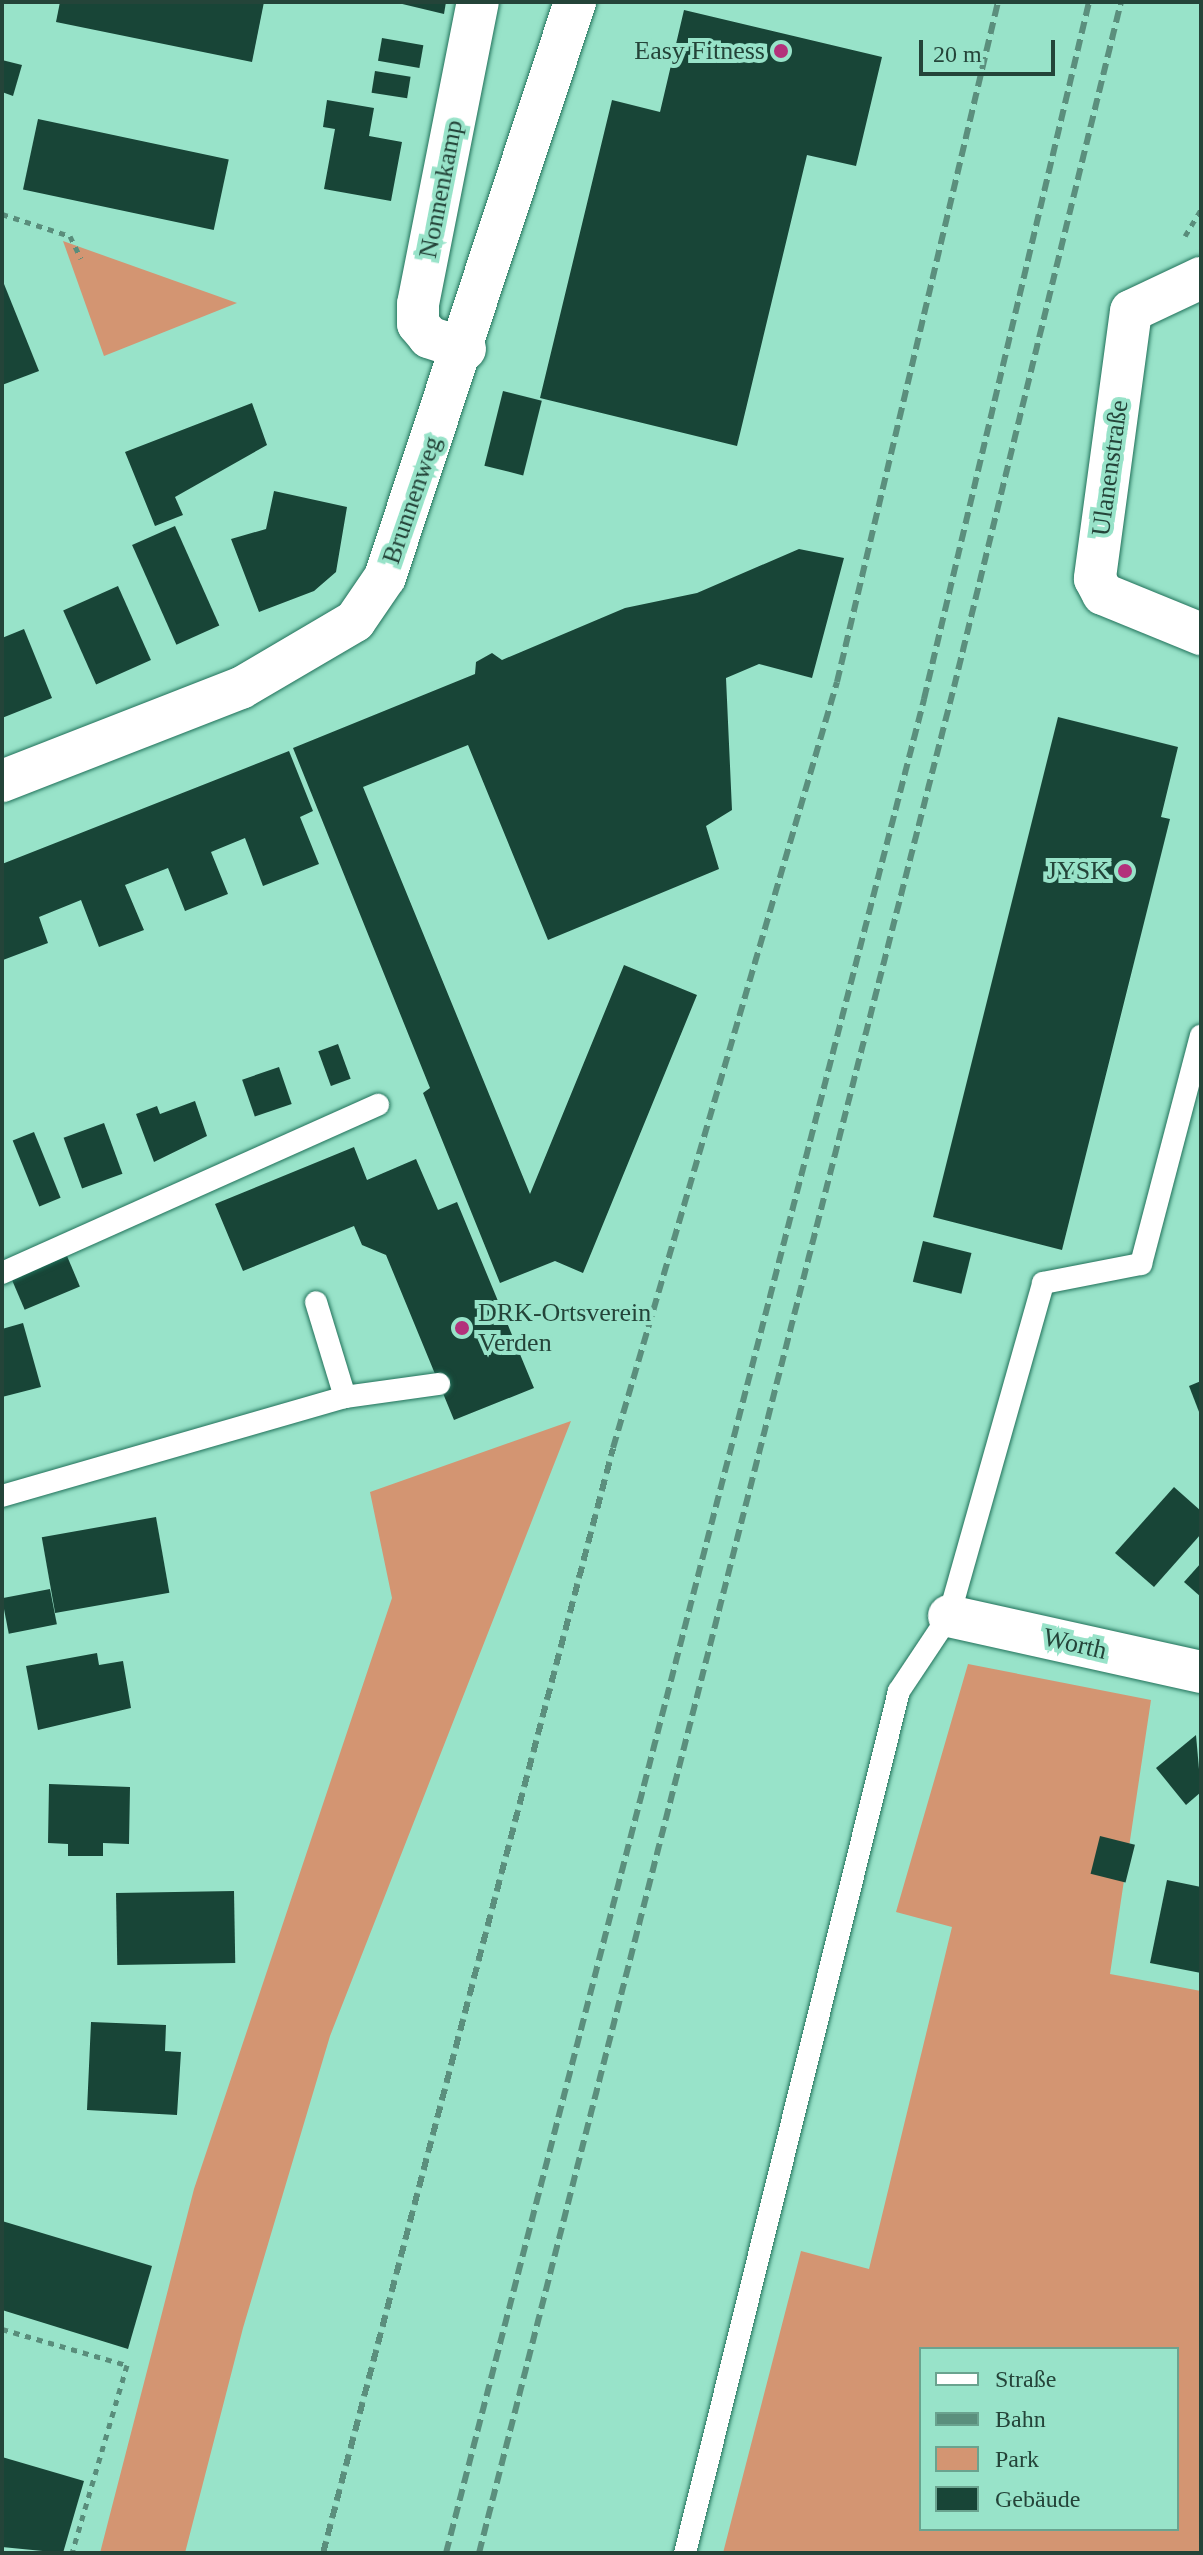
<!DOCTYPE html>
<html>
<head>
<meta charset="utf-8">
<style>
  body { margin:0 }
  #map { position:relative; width:1203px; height:2555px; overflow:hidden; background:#98e3c9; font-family:Georgia,serif }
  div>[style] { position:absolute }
  .green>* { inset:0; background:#d39572 }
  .building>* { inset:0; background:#184537; transform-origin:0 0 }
  .path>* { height:5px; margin-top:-2.5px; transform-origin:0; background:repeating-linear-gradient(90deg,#598d7b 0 6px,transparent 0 12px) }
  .roads { filter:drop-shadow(0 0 2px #21715a) drop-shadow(0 0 2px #21715a) }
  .service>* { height:22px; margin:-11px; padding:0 11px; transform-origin:11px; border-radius:11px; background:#fff }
  .minor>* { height:42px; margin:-21px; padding:0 21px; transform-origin:21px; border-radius:21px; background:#fff }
  .rail>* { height:6px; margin-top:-3px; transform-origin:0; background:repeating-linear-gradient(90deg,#5b8f7d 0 12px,transparent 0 18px) }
  .dots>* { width:22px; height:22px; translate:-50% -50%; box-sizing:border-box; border:4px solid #98e3c9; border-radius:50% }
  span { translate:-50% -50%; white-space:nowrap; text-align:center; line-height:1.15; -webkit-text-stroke:8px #98e3c9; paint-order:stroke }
  .poi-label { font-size:26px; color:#244439 }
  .right { translate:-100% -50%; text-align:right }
  .left { translate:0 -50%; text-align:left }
  .street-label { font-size:26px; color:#244439 }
  .frame { position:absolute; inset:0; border:4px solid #244439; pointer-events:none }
  .legend { position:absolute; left:919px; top:2347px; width:260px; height:184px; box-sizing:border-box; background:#98e3c9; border:2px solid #6aa38f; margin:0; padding:10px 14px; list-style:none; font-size:24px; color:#244439 }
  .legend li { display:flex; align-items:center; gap:16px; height:40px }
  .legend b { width:40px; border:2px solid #6aa38f }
  .scale { position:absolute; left:919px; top:40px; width:136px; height:36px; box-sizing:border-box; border:4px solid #244439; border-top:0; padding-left:10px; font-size:24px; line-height:28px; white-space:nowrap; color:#244439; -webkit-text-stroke:6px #98e3c9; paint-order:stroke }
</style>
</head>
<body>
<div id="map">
  <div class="green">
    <div style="clip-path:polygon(63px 241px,237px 303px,104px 356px)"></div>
    <div style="clip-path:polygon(571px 1421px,330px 2036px,243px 2328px,185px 2553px,100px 2553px,194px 2189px,392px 1598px,370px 1492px)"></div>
    <div style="clip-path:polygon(evenodd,968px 1664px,1151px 1700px,1110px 1974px,1201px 1991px,1201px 2553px,723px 2553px,801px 2251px,869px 2269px,952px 1927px,896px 1912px,968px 1664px,921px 2349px,1177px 2349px,1177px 2529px,921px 2529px,921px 2349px)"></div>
  </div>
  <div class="building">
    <div style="clip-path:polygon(60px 2px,264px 2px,252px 62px,56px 22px)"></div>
    <div style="clip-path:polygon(394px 2px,446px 2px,444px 14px)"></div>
    <div style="clip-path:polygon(684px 10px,882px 57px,856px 166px,807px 155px,737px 446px,540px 398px,612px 100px,660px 112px)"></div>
    <div style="left:382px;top:38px;width:42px;height:23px;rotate:10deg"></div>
    <div style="clip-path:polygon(2px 60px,22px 65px,13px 96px,2px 92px)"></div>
    <div style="left:375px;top:71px;width:36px;height:22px;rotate:9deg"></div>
    <div style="clip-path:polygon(327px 100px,374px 108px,369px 136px,402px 142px,391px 201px,324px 189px,335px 129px,323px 127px)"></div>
    <div style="left:38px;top:119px;width:195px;height:72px;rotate:12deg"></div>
    <div style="clip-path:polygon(2px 279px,39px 371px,2px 385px)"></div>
    <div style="left:503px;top:391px;width:40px;height:77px;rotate:14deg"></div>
    <div style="clip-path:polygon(252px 403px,267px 445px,175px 497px,183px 515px,155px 526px,125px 452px)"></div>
    <div style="clip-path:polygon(274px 491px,347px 507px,336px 572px,314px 591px,259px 612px,231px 539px,266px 529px)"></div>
    <div style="left:175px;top:526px;width:109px;height:47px;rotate:66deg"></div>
    <div style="clip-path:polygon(799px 549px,844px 558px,812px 678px,759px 664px,726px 678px,732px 810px,706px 826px,719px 869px,548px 940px,468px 745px,363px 787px,530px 1194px,624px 965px,697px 995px,583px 1273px,555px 1261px,500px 1283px,423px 1093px,430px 1088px,293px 748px,475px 674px,476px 662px,492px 653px,502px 660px,625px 608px,697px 593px)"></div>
    <div style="left:118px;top:586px;width:81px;height:60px;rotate:66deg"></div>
    <div style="clip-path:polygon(24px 629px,52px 698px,2px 718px,2px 638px)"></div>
    <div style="clip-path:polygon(1058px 717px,1178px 747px,1161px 817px,1170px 819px,1062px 1250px,933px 1217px)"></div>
    <div style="clip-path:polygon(289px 751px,313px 811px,300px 817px,319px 864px,263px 886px,245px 838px,211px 852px,228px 894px,185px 911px,168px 868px,125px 885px,144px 930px,99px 947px,81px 900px,39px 917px,48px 943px,3px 960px,2px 864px)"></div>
    <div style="left:338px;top:1044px;width:37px;height:21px;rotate:70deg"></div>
    <div style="left:279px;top:1067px;width:39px;height:39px;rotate:71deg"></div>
    <div style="clip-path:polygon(195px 1101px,207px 1136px,154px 1162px,136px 1114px,157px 1106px,160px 1114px)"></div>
    <div style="left:104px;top:1123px;width:54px;height:43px;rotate:70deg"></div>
    <div style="left:34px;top:1132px;width:71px;height:23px;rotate:68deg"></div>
    <div style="clip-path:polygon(354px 1147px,367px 1180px,416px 1159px,438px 1210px,457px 1202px,534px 1388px,454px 1420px,386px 1255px,362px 1245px,354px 1226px,243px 1271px,215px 1204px)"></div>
    <div style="left:923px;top:1241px;width:50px;height:42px;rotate:14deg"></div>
    <div style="left:67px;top:1256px;width:33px;height:60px;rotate:67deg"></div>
    <div style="clip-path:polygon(23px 1323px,41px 1387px,2px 1397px,2px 1329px)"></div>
    <div style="clip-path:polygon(1201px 1381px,1201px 1417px,1189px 1386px)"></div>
    <div style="clip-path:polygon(1174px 1487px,1201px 1511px,1201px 1534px,1154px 1587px,1115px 1553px)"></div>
    <div style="left:156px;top:1517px;width:77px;height:116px;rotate:80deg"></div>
    <div style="clip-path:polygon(1201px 1563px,1201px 1597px,1184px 1582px)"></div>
    <div style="left:50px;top:1589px;width:36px;height:49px;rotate:79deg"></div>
    <div style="clip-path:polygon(97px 1653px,99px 1665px,123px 1661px,131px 1708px,38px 1730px,26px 1666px)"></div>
    <div style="clip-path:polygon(1196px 1735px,1201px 1792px,1186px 1805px,1156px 1768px)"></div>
    <div style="clip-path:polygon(49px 1784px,130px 1787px,129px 1844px,103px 1843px,103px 1856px,68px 1856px,68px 1844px,48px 1843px)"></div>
    <div style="left:1100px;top:1836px;width:36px;height:39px;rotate:14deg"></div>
    <div style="clip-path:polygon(1167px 1880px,1201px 1887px,1201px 1973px,1150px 1963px)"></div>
    <div style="left:234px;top:1891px;width:72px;height:118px;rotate:89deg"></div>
    <div style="clip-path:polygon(91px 2022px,166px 2025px,165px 2051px,181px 2052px,177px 2115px,87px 2110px)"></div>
    <div style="clip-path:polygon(2px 2221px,152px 2266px,128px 2349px,2px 2310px)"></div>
    <div style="clip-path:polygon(2px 2457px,84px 2481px,63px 2553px,2px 2547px)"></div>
  </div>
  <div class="path">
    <div style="left:2px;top:214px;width:71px;rotate:17.9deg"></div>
    <div style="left:70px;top:236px;width:25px;rotate:64deg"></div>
    <div style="left:1185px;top:236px;width:31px;rotate:-59deg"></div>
    <div style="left:2px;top:2329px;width:130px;rotate:16.1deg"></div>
    <div style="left:127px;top:2365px;width:196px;rotate:106.3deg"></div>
  </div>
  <div class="roads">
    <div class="service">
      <div style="left:2px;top:1273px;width:412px;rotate:-24.1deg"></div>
      <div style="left:345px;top:1397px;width:95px;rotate:-7.9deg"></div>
      <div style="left:2px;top:1496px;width:357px;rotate:-16.1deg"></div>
      <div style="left:345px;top:1397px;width:99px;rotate:-107deg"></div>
      <div style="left:685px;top:2553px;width:888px;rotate:-76.06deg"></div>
      <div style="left:899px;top:1691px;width:90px;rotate:-56.3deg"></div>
      <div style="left:949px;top:1616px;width:346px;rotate:-74.2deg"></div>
      <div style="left:1043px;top:1283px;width:100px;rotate:-11deg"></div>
      <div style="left:1141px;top:1264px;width:236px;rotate:-75.3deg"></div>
    </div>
    <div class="minor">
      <div style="left:1201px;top:278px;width:77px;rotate:154.8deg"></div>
      <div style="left:1131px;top:311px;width:270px;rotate:97.7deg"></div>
      <div style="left:1095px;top:579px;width:17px;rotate:62deg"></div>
      <div style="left:1103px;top:594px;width:106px;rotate:22.2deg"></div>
      <div style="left:465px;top:349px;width:38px;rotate:-162deg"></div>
      <div style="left:429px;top:337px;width:17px;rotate:-130deg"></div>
      <div style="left:418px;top:324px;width:20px;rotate:-90deg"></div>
      <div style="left:418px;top:304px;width:308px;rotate:-78.8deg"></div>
      <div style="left:2px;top:781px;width:256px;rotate:-21.3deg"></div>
      <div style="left:241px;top:688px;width:132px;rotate:-30.4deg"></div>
      <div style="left:355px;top:621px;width:53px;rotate:-55.7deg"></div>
      <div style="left:385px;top:577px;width:606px;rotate:-71.71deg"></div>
      <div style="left:949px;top:1616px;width:258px;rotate:12.5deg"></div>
    </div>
  </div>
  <div class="rail">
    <div style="left:323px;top:2553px;width:1142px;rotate:-75.29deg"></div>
    <div style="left:613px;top:1448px;width:798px;rotate:-73.7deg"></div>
    <div style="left:837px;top:682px;width:699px;rotate:-76.68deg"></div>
    <div style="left:446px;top:2553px;width:1915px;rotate:-75.54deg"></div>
    <div style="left:924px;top:699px;width:716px;rotate:-76.68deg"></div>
    <div style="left:479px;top:2553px;width:1926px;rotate:-75.72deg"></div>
    <div style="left:954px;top:687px;width:705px;rotate:-76.3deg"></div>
  </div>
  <div class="dots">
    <div style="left:781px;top:51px;background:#b3317b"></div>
    <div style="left:1125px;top:871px;background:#b3317b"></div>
    <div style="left:462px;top:1328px;background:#b3317b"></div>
  </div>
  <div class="poi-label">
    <span class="right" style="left:765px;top:51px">Easy Fitness</span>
    <span class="right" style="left:1109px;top:871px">JYSK</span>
    <span class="left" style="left:478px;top:1328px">DRK-Ortsverein<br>Verden</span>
  </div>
  <div class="street-label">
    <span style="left:441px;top:189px;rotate:-79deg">Nonnenkamp</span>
    <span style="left:1110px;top:468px;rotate:-82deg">Ulanenstraße</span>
    <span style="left:412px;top:500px;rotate:-71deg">Brunnenweg</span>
    <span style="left:1075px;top:1644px;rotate:13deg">Worth</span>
  </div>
  <div class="frame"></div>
  <ul class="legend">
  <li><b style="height:10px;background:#fff"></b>Straße</li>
  <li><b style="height:10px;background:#5b8f7d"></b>Bahn</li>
  <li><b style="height:22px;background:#d39572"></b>Park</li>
  <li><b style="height:22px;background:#184537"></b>Gebäude</li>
  </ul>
  <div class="scale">20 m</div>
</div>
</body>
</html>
